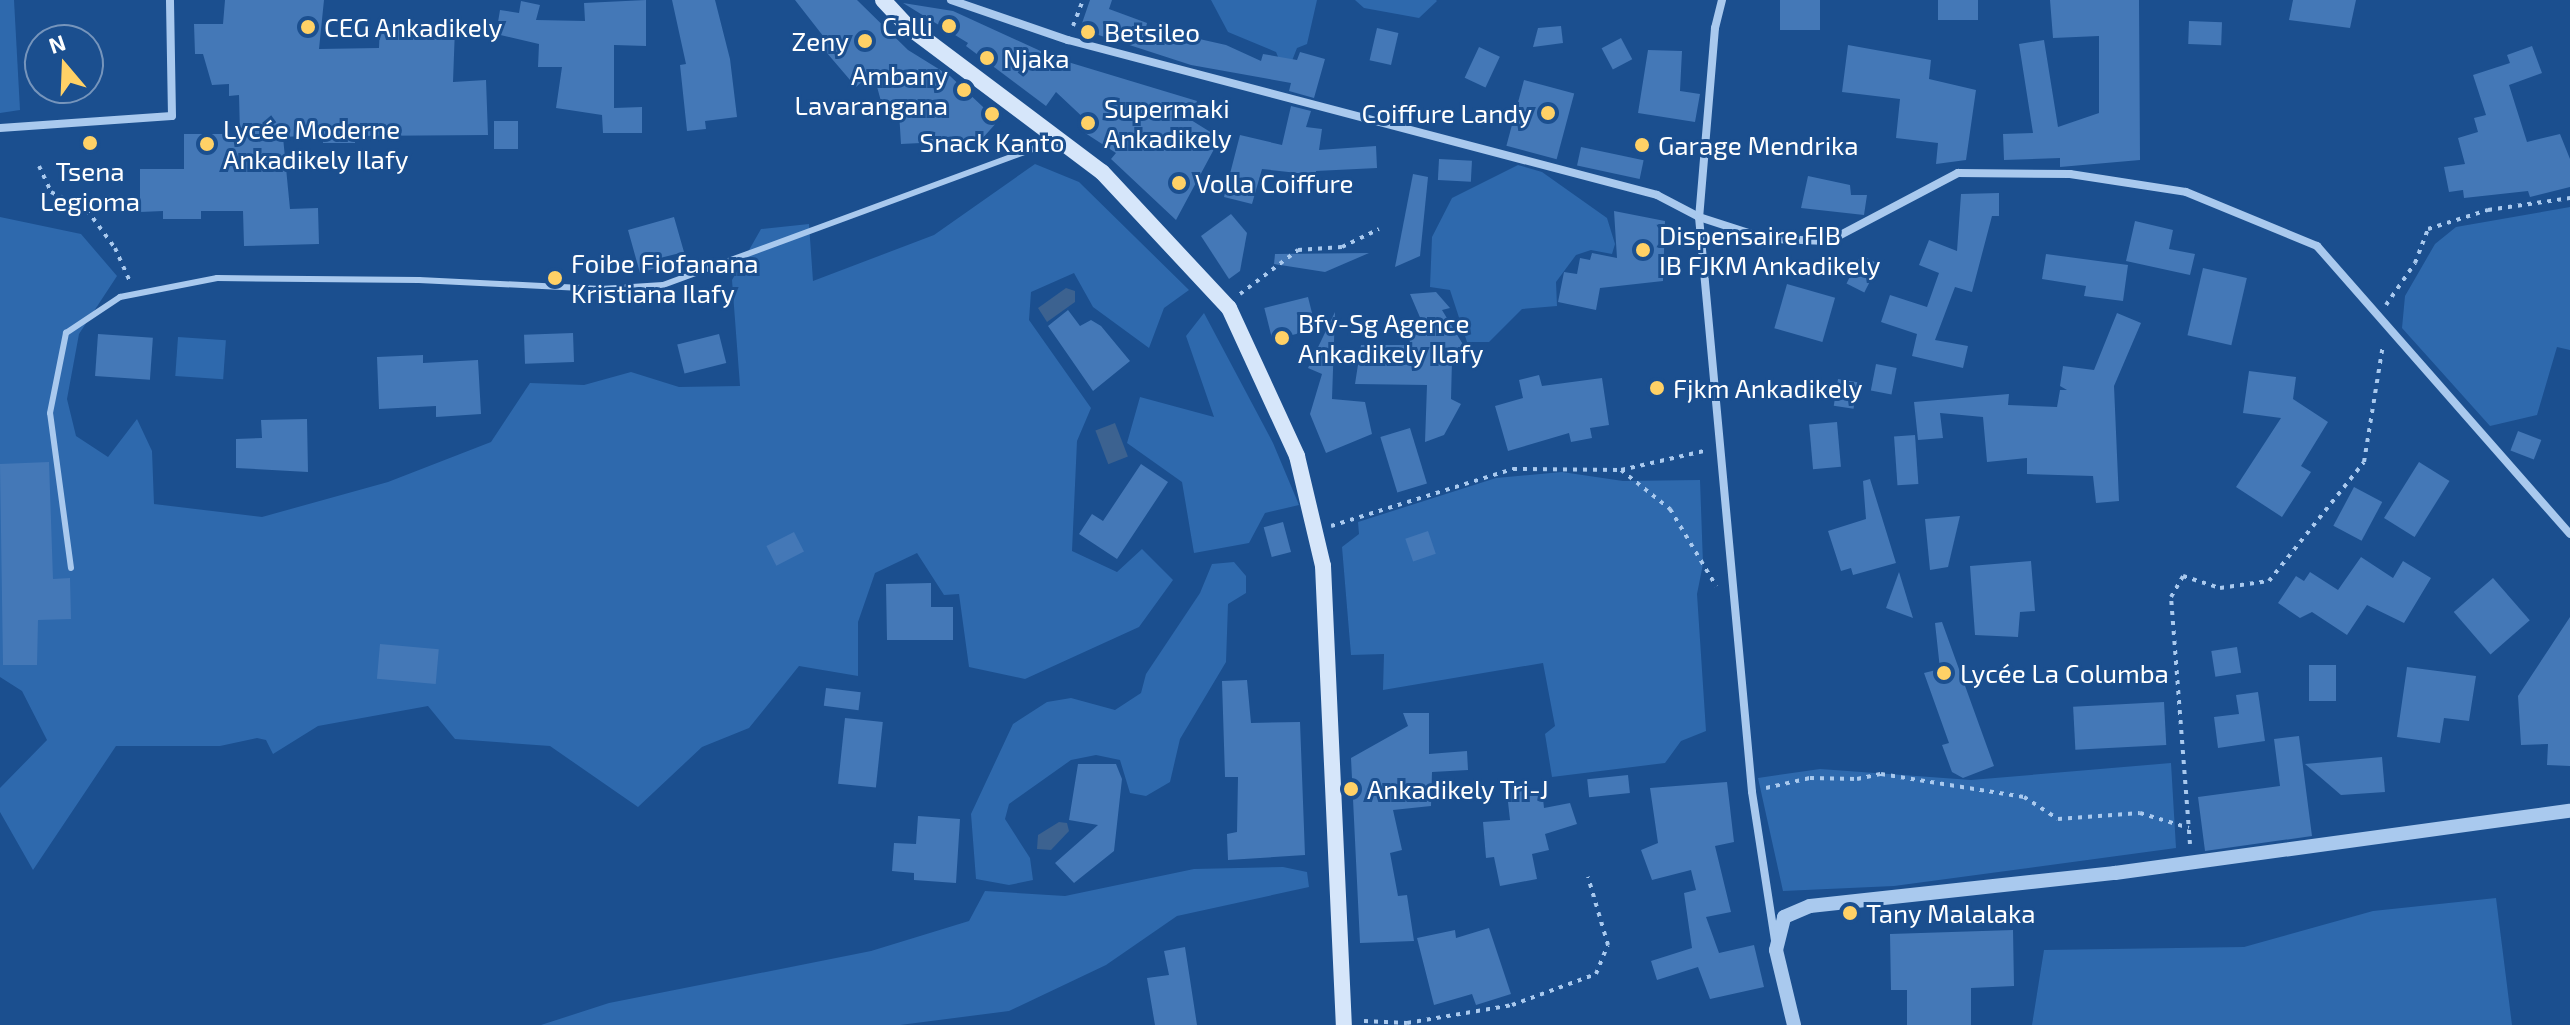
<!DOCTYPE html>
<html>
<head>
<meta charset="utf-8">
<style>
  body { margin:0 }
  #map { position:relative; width:2570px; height:1025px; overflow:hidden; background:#1b4f8f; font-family:"Exo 2",sans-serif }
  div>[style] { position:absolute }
  .green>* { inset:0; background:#2e69ad; transform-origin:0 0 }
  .water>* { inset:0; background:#3c6290; transform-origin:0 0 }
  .building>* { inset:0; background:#4478b7; transform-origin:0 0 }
  .path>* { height:4px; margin-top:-2px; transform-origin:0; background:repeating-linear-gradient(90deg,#a9c9ee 0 4px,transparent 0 10px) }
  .service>* { height:6px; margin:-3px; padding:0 3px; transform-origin:3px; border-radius:3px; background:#a9c9ee }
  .minor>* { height:8px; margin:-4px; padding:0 4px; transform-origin:4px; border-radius:4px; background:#a9c9ee }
  .tertiary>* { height:14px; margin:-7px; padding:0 7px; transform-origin:7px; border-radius:7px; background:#a9c9ee }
  .secondary>* { height:16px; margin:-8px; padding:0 8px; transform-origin:8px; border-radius:8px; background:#d6e6fa }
  .dots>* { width:22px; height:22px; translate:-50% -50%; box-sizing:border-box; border:4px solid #1b4f8f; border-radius:50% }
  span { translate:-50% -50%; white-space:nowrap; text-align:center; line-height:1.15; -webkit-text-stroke:6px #1b4f8f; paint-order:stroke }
  .poi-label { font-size:26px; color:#fff }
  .right { translate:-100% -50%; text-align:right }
  .left { translate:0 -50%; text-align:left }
  .north { position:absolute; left:24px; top:24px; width:80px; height:80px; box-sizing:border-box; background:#1b4f8f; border:2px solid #7695bc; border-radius:50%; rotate:341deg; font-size:22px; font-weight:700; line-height:32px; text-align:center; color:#fff }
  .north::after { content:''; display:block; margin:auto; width:28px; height:36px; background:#ffd166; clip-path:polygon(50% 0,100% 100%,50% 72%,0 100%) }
</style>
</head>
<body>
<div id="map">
  <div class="green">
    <div style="clip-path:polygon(0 0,14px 0,20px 110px,0 113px)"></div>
    <div style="clip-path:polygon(1211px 0,1317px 0,1307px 44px,1297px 48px,1286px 76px,1276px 52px,1228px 32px)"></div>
    <div style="clip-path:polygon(1355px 0,1436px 0,1437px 1px,1419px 18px,1364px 8px)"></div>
    <div style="clip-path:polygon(1035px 164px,1079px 182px,1189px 290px,1164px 308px,1149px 348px,1093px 307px,1074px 273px,1031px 292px,1029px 320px,1091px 408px,1077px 441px,1072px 551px,1117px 572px,1142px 549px,1173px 580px,1139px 627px,1025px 679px,969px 667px,959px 594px,944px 595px,917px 553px,875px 573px,858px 622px,858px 676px,799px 666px,749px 728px,702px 747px,638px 807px,550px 746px,455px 739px,428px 706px,318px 726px,273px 754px,266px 740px,257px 738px,220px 746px,116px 746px,33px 870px,0 812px,0 788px,47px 740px,22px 691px,0 677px,0 217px,81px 234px,117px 276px,79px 334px,67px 399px,76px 436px,108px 457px,137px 419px,152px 451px,154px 504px,262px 517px,388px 482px,491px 442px,530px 383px,584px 385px,631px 372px,679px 387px,740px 386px,732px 280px,761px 229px,809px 224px,813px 281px,934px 235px)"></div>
    <div style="clip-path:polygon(1518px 165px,1542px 172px,1607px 218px,1615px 244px,1612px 254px,1591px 250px,1576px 255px,1556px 282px,1557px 306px,1522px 309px,1489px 342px,1467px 342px,1450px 290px,1430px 287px,1432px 237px,1452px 198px)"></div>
    <div style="clip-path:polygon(2570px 207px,2570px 350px,2557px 347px,2537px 415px,2490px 426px,2402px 328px,2405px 296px,2435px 244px,2456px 227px)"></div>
    <div style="clip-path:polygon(1204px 313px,1273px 443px,1299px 505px,1265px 513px,1249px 543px,1194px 553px,1182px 482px,1127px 443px,1140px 397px,1214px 417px,1186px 336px)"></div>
    <div style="left:178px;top:337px;width:48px;height:39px;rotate:4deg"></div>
    <div style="clip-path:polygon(1562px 472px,1623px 481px,1700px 480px,1703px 564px,1697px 594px,1706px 731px,1681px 741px,1665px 763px,1552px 777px,1545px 734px,1555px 726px,1543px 663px,1383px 690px,1384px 654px,1351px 655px,1342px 547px,1359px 534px,1358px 522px,1496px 478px)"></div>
    <div style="clip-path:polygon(1234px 562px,1246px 576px,1246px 593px,1228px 604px,1226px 662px,1180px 739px,1170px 782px,1146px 796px,1130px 793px,1120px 760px,1096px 755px,1071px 760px,1009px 804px,1005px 819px,1030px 858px,1033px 880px,1009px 885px,976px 879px,971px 814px,1013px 724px,1047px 702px,1071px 698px,1115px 710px,1141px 693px,1146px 674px,1200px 593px,1212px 564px)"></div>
    <div style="clip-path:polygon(2171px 763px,2176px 848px,1894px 886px,1783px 891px,1758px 778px,1820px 769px,1971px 780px)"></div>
    <div style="clip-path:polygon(1283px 867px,1307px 872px,1309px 887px,1177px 916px,1106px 965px,1009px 1011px,900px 1025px,541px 1025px,609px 1003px,871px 951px,969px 921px,985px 891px,1065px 896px,1194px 869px)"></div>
    <div style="clip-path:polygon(2496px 898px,2512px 1025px,2032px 1025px,2044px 950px,2244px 947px,2373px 911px)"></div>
  </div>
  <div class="water">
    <div style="clip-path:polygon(1066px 288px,1075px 291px,1075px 302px,1047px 322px,1038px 308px)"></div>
    <div style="left:1115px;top:423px;width:36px;height:21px;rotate:69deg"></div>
    <div style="clip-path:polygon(1059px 822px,1067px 823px,1069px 831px,1051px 850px,1037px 849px,1038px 835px)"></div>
  </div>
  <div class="building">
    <div style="clip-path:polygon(225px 0,324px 0,319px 49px,379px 48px,380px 24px,455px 28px,453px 82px,486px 80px,488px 135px,355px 136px,355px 143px,323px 143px,323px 135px,283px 137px,290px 209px,318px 208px,319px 244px,244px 246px,243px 211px,201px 211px,201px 219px,163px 219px,163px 211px,140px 212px,140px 169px,184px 169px,184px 134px,240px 134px,239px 95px,229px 96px,229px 84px,212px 85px,203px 54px,195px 54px,194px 24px,223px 24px)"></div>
    <div style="clip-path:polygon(646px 0,646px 46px,614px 45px,614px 108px,642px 107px,642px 133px,603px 133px,602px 115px,556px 108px,562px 67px,538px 67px,539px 44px,496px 34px,500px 10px,519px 13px,521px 1px,540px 5px,536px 20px,585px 21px,584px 3px)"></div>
    <div style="clip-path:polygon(672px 0,715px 0,730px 59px,737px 117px,705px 121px,706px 129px,687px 131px,680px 65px,686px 64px)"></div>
    <div style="clip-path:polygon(795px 0,857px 0,908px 50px,950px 76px,998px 121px,981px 140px,901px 144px,899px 112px,885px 116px,873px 72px,856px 87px,821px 46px,827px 41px)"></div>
    <div style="clip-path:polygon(1090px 0,1112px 0,1109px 9px,1147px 23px,1146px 27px,1226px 45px,1261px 61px,1263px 54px,1297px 60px,1300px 52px,1325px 59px,1314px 98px,1289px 91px,1291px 83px,1191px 65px,1080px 29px)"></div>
    <div style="left:1780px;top:0;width:40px;height:30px"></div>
    <div style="left:1938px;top:0;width:40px;height:20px"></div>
    <div style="clip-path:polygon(2050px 0,2139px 0,2140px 160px,2060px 167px,2060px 158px,2004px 160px,2003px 134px,2033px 133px,2019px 44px,2044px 40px,2058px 127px,2099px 113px,2099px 36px,2053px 38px)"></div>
    <div style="clip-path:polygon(2293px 0,2356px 0,2350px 28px,2289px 20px)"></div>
    <div style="clip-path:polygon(903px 3px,953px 11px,1058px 59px,1197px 101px,1191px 120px,1220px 138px,1176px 220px,1111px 159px,1116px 153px,1082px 131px,1089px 123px,1056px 92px,1046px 106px,966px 46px,968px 43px)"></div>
    <div style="left:2189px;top:21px;width:33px;height:23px;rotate:2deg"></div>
    <div style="clip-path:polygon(1561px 26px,1563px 43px,1533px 47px,1538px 28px)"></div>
    <div style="left:1377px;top:28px;width:22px;height:33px;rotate:13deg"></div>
    <div style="left:1621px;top:38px;width:24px;height:22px;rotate:62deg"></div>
    <div style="clip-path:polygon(1848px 45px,1931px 60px,1929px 79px,1976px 90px,1966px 160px,1936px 164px,1938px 143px,1896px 138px,1900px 99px,1842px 92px)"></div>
    <div style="clip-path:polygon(2532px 46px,2542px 73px,2509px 85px,2527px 142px,2560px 134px,2570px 159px,2570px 187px,2530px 197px,2528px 191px,2464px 198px,2463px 190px,2449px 192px,2444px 167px,2465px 164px,2458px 138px,2478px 132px,2474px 118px,2486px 115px,2473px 75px,2510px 63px,2507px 55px)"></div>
    <div style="left:1479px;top:47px;width:23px;height:34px;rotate:25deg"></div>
    <div style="clip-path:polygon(1648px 50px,1682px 51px,1680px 91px,1700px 94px,1695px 122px,1638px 113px)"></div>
    <div style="left:1524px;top:80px;width:52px;height:68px;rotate:15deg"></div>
    <div style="clip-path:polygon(1291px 106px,1311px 111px,1306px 127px,1322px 129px,1319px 150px,1376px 146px,1377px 168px,1316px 171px,1316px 175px,1262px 169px,1252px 204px,1224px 197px,1240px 135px,1282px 145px)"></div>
    <div style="left:494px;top:121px;width:24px;height:28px"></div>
    <div style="left:1581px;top:147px;width:64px;height:19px;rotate:12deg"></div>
    <div style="left:1439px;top:159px;width:33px;height:21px;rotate:3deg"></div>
    <div style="clip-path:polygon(1413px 174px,1428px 177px,1420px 256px,1395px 267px)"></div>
    <div style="clip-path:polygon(1808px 176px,1850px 185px,1851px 195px,1867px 195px,1864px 215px,1801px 208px)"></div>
    <div style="clip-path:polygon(1999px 193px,1999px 216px,1992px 216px,1972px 292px,1955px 287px,1935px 340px,1968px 346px,1963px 368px,1912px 356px,1917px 334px,1881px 322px,1890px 295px,1927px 307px,1939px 273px,1919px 265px,1929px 240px,1957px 251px,1961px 194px)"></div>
    <div style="clip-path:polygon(1614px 211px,1665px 221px,1663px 281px,1600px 288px,1596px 310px,1558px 302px,1564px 272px,1577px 274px,1580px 258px,1590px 260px,1592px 253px,1617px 258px)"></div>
    <div style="clip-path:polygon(1231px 214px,1247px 233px,1240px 271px,1229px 279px,1201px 236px)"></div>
    <div style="clip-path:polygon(674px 217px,684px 252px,660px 258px,662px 266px,640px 273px,628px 230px)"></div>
    <div style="clip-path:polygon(2135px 221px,2173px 230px,2169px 249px,2195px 254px,2190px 275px,2126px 261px)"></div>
    <div style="clip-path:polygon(1369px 253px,1325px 272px,1274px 264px,1275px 254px)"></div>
    <div style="clip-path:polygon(2046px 254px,2128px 265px,2123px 301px,2084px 296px,2086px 286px,2042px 279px)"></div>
    <div style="left:1861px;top:255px;width:20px;height:32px;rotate:27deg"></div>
    <div style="left:2203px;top:268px;width:45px;height:69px;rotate:13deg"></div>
    <div style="left:1787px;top:284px;width:50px;height:46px;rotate:16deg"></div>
    <div style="clip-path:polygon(1436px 292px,1450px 308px,1442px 310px,1467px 351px,1452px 360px,1451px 399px,1461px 404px,1444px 435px,1425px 442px,1427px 385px,1355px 384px,1361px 345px,1411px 345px,1405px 327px,1422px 322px,1410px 294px)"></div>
    <div style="left:1308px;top:297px;width:33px;height:45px;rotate:76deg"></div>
    <div style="clip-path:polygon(1068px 310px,1080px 326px,1091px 320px,1101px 326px,1130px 361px,1093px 391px,1048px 326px)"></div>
    <div style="clip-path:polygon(1335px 312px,1332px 399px,1365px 402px,1372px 434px,1326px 453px,1310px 414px,1322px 374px,1308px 368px)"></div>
    <div style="clip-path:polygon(2117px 313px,2141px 323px,2114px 386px,2119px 501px,2096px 503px,2093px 476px,2027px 474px,2027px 458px,1987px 462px,1983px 417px,1940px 413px,1943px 438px,1918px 440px,1914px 402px,2009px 394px,2008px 405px,2057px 407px,2060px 390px,2067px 390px,2060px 386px,2063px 366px,2094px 370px)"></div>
    <div style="left:573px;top:333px;width:29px;height:49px;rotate:88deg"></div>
    <div style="left:98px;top:334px;width:55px;height:42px;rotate:4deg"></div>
    <div style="left:719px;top:334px;width:30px;height:43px;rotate:76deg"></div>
    <div style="clip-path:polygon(423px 355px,423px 363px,478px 360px,481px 414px,436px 417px,436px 406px,379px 409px,377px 357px)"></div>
    <div style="left:1876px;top:364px;width:21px;height:27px;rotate:11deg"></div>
    <div style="clip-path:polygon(2249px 371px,2296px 377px,2293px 399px,2328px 422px,2301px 466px,2311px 472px,2282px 517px,2236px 487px,2281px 418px,2243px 413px)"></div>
    <div style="clip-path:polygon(1539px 375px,1542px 386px,1602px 378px,1609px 425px,1590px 428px,1592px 438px,1571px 442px,1569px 433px,1508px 451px,1495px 406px,1523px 398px,1519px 380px)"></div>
    <div style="left:1838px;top:379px;width:20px;height:27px;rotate:9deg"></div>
    <div style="clip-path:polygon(307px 419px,308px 472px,236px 468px,236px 439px,262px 438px,261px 420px)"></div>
    <div style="left:1837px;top:422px;width:45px;height:28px;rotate:85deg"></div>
    <div style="left:1410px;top:428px;width:58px;height:31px;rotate:73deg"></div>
    <div style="left:2518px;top:431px;width:25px;height:21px;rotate:21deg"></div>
    <div style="left:1915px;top:435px;width:49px;height:21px;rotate:86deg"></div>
    <div style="clip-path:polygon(49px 462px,53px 579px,70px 578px,71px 619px,38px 620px,37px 665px,3px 665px,0 464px)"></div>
    <div style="left:2419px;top:462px;width:36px;height:66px;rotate:32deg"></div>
    <div style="clip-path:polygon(1141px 464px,1168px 482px,1117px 559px,1079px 534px,1092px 514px,1103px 521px)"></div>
    <div style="clip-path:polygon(1870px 479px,1896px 563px,1853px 575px,1851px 568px,1841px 571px,1828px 531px,1866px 519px,1863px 481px)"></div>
    <div style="left:2354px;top:487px;width:32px;height:44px;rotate:28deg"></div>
    <div style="clip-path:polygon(1960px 516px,1948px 567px,1930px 570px,1925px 519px)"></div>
    <div style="left:1283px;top:522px;width:31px;height:20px;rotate:75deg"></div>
    <div style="left:1428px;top:531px;width:24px;height:24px;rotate:71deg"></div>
    <div style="left:794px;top:532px;width:22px;height:31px;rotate:63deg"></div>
    <div style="clip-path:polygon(2361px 557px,2393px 578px,2403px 561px,2431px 578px,2404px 623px,2367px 605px,2347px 635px,2312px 612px,2300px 618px,2278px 603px,2296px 576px,2304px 581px,2310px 572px,2338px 590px)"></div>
    <div style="clip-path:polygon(2031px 561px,2035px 611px,2020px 612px,2018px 637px,1975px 635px,1970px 566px)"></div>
    <div style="clip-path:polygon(1899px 572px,1913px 618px,1886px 608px)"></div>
    <div style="left:2493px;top:578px;width:56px;height:52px;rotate:49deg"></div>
    <div style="clip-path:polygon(931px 583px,931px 607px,953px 607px,953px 640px,887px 640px,886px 584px)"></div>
    <div style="clip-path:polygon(2570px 617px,2570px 766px,2547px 765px,2548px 744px,2521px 745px,2518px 696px)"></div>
    <div style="clip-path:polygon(1942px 622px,1994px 766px,1963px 778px,1952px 772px,1942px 745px,1949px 743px,1924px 673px,1940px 669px,1935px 623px)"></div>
    <div style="left:380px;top:644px;width:59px;height:35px;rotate:5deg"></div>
    <div style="left:2237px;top:647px;width:26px;height:26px;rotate:81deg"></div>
    <div style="left:2336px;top:665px;width:36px;height:27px;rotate:90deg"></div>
    <div style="clip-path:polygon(2407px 667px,2476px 676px,2469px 721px,2444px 718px,2440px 743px,2397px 737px)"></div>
    <div style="clip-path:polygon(1247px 680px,1251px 723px,1300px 722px,1305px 855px,1228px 860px,1227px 834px,1237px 832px,1238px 777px,1225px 777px,1222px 681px)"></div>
    <div style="left:826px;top:688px;width:35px;height:18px;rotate:7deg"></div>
    <div style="clip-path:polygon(2258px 692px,2265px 741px,2218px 748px,2214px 717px,2239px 714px,2236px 695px)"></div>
    <div style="left:2164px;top:702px;width:43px;height:91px;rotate:87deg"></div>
    <div style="clip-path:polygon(1403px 713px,1429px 713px,1429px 754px,1467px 751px,1468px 770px,1432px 772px,1431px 806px,1393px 810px,1402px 850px,1390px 853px,1398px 896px,1407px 895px,1414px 941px,1360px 943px,1351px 758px,1408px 726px)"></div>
    <div style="left:845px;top:718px;width:38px;height:66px;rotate:6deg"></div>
    <div style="clip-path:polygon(2299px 736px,2312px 836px,2205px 851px,2198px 797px,2280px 786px,2274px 739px)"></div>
    <div style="clip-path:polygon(2382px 757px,2385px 792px,2341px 795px,2305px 764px)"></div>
    <div style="clip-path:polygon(1078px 764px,1116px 764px,1122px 779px,1114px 851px,1074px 883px,1055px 863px,1098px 825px,1069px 820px)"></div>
    <div style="left:1628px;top:775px;width:18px;height:41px;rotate:84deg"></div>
    <div style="clip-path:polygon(1727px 782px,1734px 842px,1715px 846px,1731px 912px,1706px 917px,1719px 953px,1754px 945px,1764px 987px,1710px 999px,1698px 967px,1657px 980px,1651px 961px,1692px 948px,1684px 893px,1696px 890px,1691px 870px,1652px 880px,1641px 850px,1658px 843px,1650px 788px)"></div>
    <div style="clip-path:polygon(1542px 789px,1544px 808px,1570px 803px,1577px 824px,1545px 834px,1549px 850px,1532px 854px,1537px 879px,1500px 886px,1494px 857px,1486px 858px,1483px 822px,1510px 820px,1507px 793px)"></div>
    <div style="clip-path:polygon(918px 816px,960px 819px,956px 883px,914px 880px,914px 873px,892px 871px,894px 843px,916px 844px)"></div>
    <div style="clip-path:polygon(1489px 928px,1511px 994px,1476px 1005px,1472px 994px,1434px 1005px,1417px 938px,1455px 930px,1456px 938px)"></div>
    <div style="clip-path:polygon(2013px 930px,2014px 986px,1971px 988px,1971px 1025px,1907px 1025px,1907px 990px,1891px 990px,1890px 934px)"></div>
    <div style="clip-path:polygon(1185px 947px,1197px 1025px,1155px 1025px,1147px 978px,1169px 975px,1164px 951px)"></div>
  </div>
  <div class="path">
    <div style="left:1073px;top:26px;width:28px;rotate:-69deg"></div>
    <div style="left:39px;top:166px;width:29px;rotate:65deg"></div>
    <div style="left:51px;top:192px;width:40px;rotate:26.6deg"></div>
    <div style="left:87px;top:210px;width:47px;rotate:53.6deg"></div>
    <div style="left:115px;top:248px;width:37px;rotate:66deg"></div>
    <div style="left:1240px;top:294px;width:73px;rotate:-37.2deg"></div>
    <div style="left:1298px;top:250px;width:44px;rotate:-3.9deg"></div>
    <div style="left:1342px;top:247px;width:41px;rotate:-25.9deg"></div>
    <div style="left:2386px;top:305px;width:51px;rotate:-55.4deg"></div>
    <div style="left:2415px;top:263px;width:36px;rotate:-69deg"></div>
    <div style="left:2428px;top:229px;width:63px;rotate:-17.6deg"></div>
    <div style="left:2488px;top:210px;width:83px;rotate:-8.3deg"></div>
    <div style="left:1621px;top:470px;width:85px;rotate:-12.9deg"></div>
    <div style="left:1331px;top:526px;width:191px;rotate:-17.4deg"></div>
    <div style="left:1513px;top:469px;width:108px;rotate:0.5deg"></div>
    <div style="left:1621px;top:470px;width:63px;rotate:38.5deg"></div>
    <div style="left:1670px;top:509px;width:90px;rotate:59.1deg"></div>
    <div style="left:1766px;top:788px;width:45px;rotate:-12.8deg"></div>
    <div style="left:1810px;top:778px;width:47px;rotate:1.2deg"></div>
    <div style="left:1857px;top:779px;width:25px;rotate:-12deg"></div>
    <div style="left:1881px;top:774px;width:145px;rotate:9.1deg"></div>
    <div style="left:2024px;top:797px;width:40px;rotate:32.9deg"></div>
    <div style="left:2058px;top:819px;width:82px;rotate:-4.2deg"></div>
    <div style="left:2140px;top:813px;width:51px;rotate:17deg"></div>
    <div style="left:2190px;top:844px;width:248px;rotate:-94.4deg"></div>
    <div style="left:2171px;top:597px;width:24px;rotate:-60deg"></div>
    <div style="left:2183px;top:576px;width:39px;rotate:18deg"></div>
    <div style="left:2220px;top:588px;width:49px;rotate:-8.1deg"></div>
    <div style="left:2269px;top:581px;width:152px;rotate:-51.4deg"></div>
    <div style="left:2364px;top:462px;width:119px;rotate:-80.8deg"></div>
    <div style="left:1364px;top:1021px;width:43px;rotate:2.7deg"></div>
    <div style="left:1407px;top:1023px;width:107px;rotate:-9.7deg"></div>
    <div style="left:1512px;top:1005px;width:90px;rotate:-20.3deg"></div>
    <div style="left:1596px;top:974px;width:31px;rotate:-68deg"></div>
    <div style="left:1608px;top:945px;width:71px;rotate:-106.4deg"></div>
  </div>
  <div class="service">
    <div style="left:71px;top:568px;width:156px;rotate:-97.7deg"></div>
    <div style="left:50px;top:413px;width:82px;rotate:-78.7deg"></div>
    <div style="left:66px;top:333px;width:65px;rotate:-33.7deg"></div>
    <div style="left:120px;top:297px;width:99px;rotate:-11.1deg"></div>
    <div style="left:217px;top:278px;width:202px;rotate:0.6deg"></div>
    <div style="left:419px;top:280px;width:182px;rotate:2.8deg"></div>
    <div style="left:601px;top:289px;width:62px;rotate:-3.7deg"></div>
    <div style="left:663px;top:285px;width:400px;rotate:-20.2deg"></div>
    <div style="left:1038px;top:147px;width:15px;rotate:-48deg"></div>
  </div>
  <div class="minor">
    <div style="left:951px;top:0;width:124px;rotate:18.9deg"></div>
    <div style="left:1068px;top:40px;width:609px;rotate:14.74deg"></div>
    <div style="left:1657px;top:195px;width:47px;rotate:27.6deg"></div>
    <div style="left:1699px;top:217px;width:71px;rotate:17.9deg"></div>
    <div style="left:1767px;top:239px;width:62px;rotate:1.8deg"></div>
    <div style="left:1829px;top:241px;width:146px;rotate:-27.8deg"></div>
    <div style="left:1958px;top:173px;width:112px;rotate:0.5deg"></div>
    <div style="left:2070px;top:174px;width:117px;rotate:8.8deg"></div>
    <div style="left:2186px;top:192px;width:142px;rotate:22.4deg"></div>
    <div style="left:2317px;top:246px;width:383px;rotate:48.7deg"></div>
    <div style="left:1722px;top:0;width:29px;rotate:104deg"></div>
    <div style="left:1715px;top:28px;width:190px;rotate:94.8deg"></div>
    <div style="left:1699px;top:217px;width:577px;rotate:84.73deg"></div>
    <div style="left:1752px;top:792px;width:151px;rotate:81.2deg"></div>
    <div style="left:0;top:128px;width:172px;rotate:-4deg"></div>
    <div style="left:172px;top:116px;width:116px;rotate:-91deg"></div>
  </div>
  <div class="tertiary">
    <div style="left:1794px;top:1025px;width:77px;rotate:-103.5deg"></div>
    <div style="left:1776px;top:950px;width:34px;rotate:-76deg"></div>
    <div style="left:1784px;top:917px;width:28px;rotate:-23deg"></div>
    <div style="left:1810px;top:906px;width:307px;rotate:-6.2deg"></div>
    <div style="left:2115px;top:873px;width:459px;rotate:-7.8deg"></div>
  </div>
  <div class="secondary">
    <div style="left:883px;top:0;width:34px;rotate:47deg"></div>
    <div style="left:906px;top:25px;width:245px;rotate:36.9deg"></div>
    <div style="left:1102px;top:172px;width:186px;rotate:47deg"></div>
    <div style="left:1229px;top:308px;width:163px;rotate:65.3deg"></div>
    <div style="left:1297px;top:456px;width:113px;rotate:76.7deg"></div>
    <div style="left:1323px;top:566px;width:459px;rotate:87.4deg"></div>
  </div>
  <div class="dots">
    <div style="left:949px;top:26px;background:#ffd166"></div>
    <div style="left:308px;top:27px;background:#ffd166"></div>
    <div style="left:1088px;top:32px;background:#ffd166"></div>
    <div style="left:865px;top:41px;background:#ffd166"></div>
    <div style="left:987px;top:58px;background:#ffd166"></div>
    <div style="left:964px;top:90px;background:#ffd166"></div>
    <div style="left:1548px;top:113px;background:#ffd166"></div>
    <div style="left:992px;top:114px;background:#ffd166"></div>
    <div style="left:1088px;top:123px;background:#ffd166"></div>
    <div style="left:90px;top:143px;background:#ffd166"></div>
    <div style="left:207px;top:144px;background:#ffd166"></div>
    <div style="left:1642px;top:145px;background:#ffd166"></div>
    <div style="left:1179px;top:183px;background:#ffd166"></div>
    <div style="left:1643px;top:250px;background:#ffd166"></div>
    <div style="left:555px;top:278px;background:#ffd166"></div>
    <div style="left:1282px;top:338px;background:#ffd166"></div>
    <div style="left:1657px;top:388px;background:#ffd166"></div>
    <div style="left:1944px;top:673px;background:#ffd166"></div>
    <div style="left:1351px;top:789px;background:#ffd166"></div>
    <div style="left:1850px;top:913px;background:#ffd166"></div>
  </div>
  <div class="poi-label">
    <span class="right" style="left:933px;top:26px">Calli</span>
    <span class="left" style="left:324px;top:27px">CEG Ankadikely</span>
    <span class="left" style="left:1104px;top:32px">Betsileo</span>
    <span class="right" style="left:849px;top:41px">Zeny</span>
    <span class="left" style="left:1003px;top:58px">Njaka</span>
    <span class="right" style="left:948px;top:90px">Ambany<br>Lavarangana</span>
    <span class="left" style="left:1104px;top:123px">Supermaki<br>Ankadikely</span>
    <span class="right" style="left:1532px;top:113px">Coiffure Landy</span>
    <span class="left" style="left:223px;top:144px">Lycée Moderne<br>Ankadikely Ilafy</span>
    <span style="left:992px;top:142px">Snack Kanto</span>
    <span class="left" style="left:1658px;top:145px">Garage Mendrika</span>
    <span style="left:90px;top:186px">Tsena<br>Legioma</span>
    <span class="left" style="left:1195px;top:183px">Volla Coiffure</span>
    <span class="left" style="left:1659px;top:250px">Dispensaire FIB<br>IB FJKM Ankadikely</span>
    <span class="left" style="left:571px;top:278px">Foibe Fiofanana<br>Kristiana Ilafy</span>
    <span class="left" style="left:1298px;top:338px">Bfv-Sg Agence<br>Ankadikely Ilafy</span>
    <span class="left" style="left:1673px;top:388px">Fjkm Ankadikely</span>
    <span class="left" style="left:1960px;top:673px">Lycée La Columba</span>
    <span class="left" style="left:1367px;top:789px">Ankadikely Tri-J</span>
    <span class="left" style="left:1866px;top:913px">Tany Malalaka</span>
  </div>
  <div class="north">N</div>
</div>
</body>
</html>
